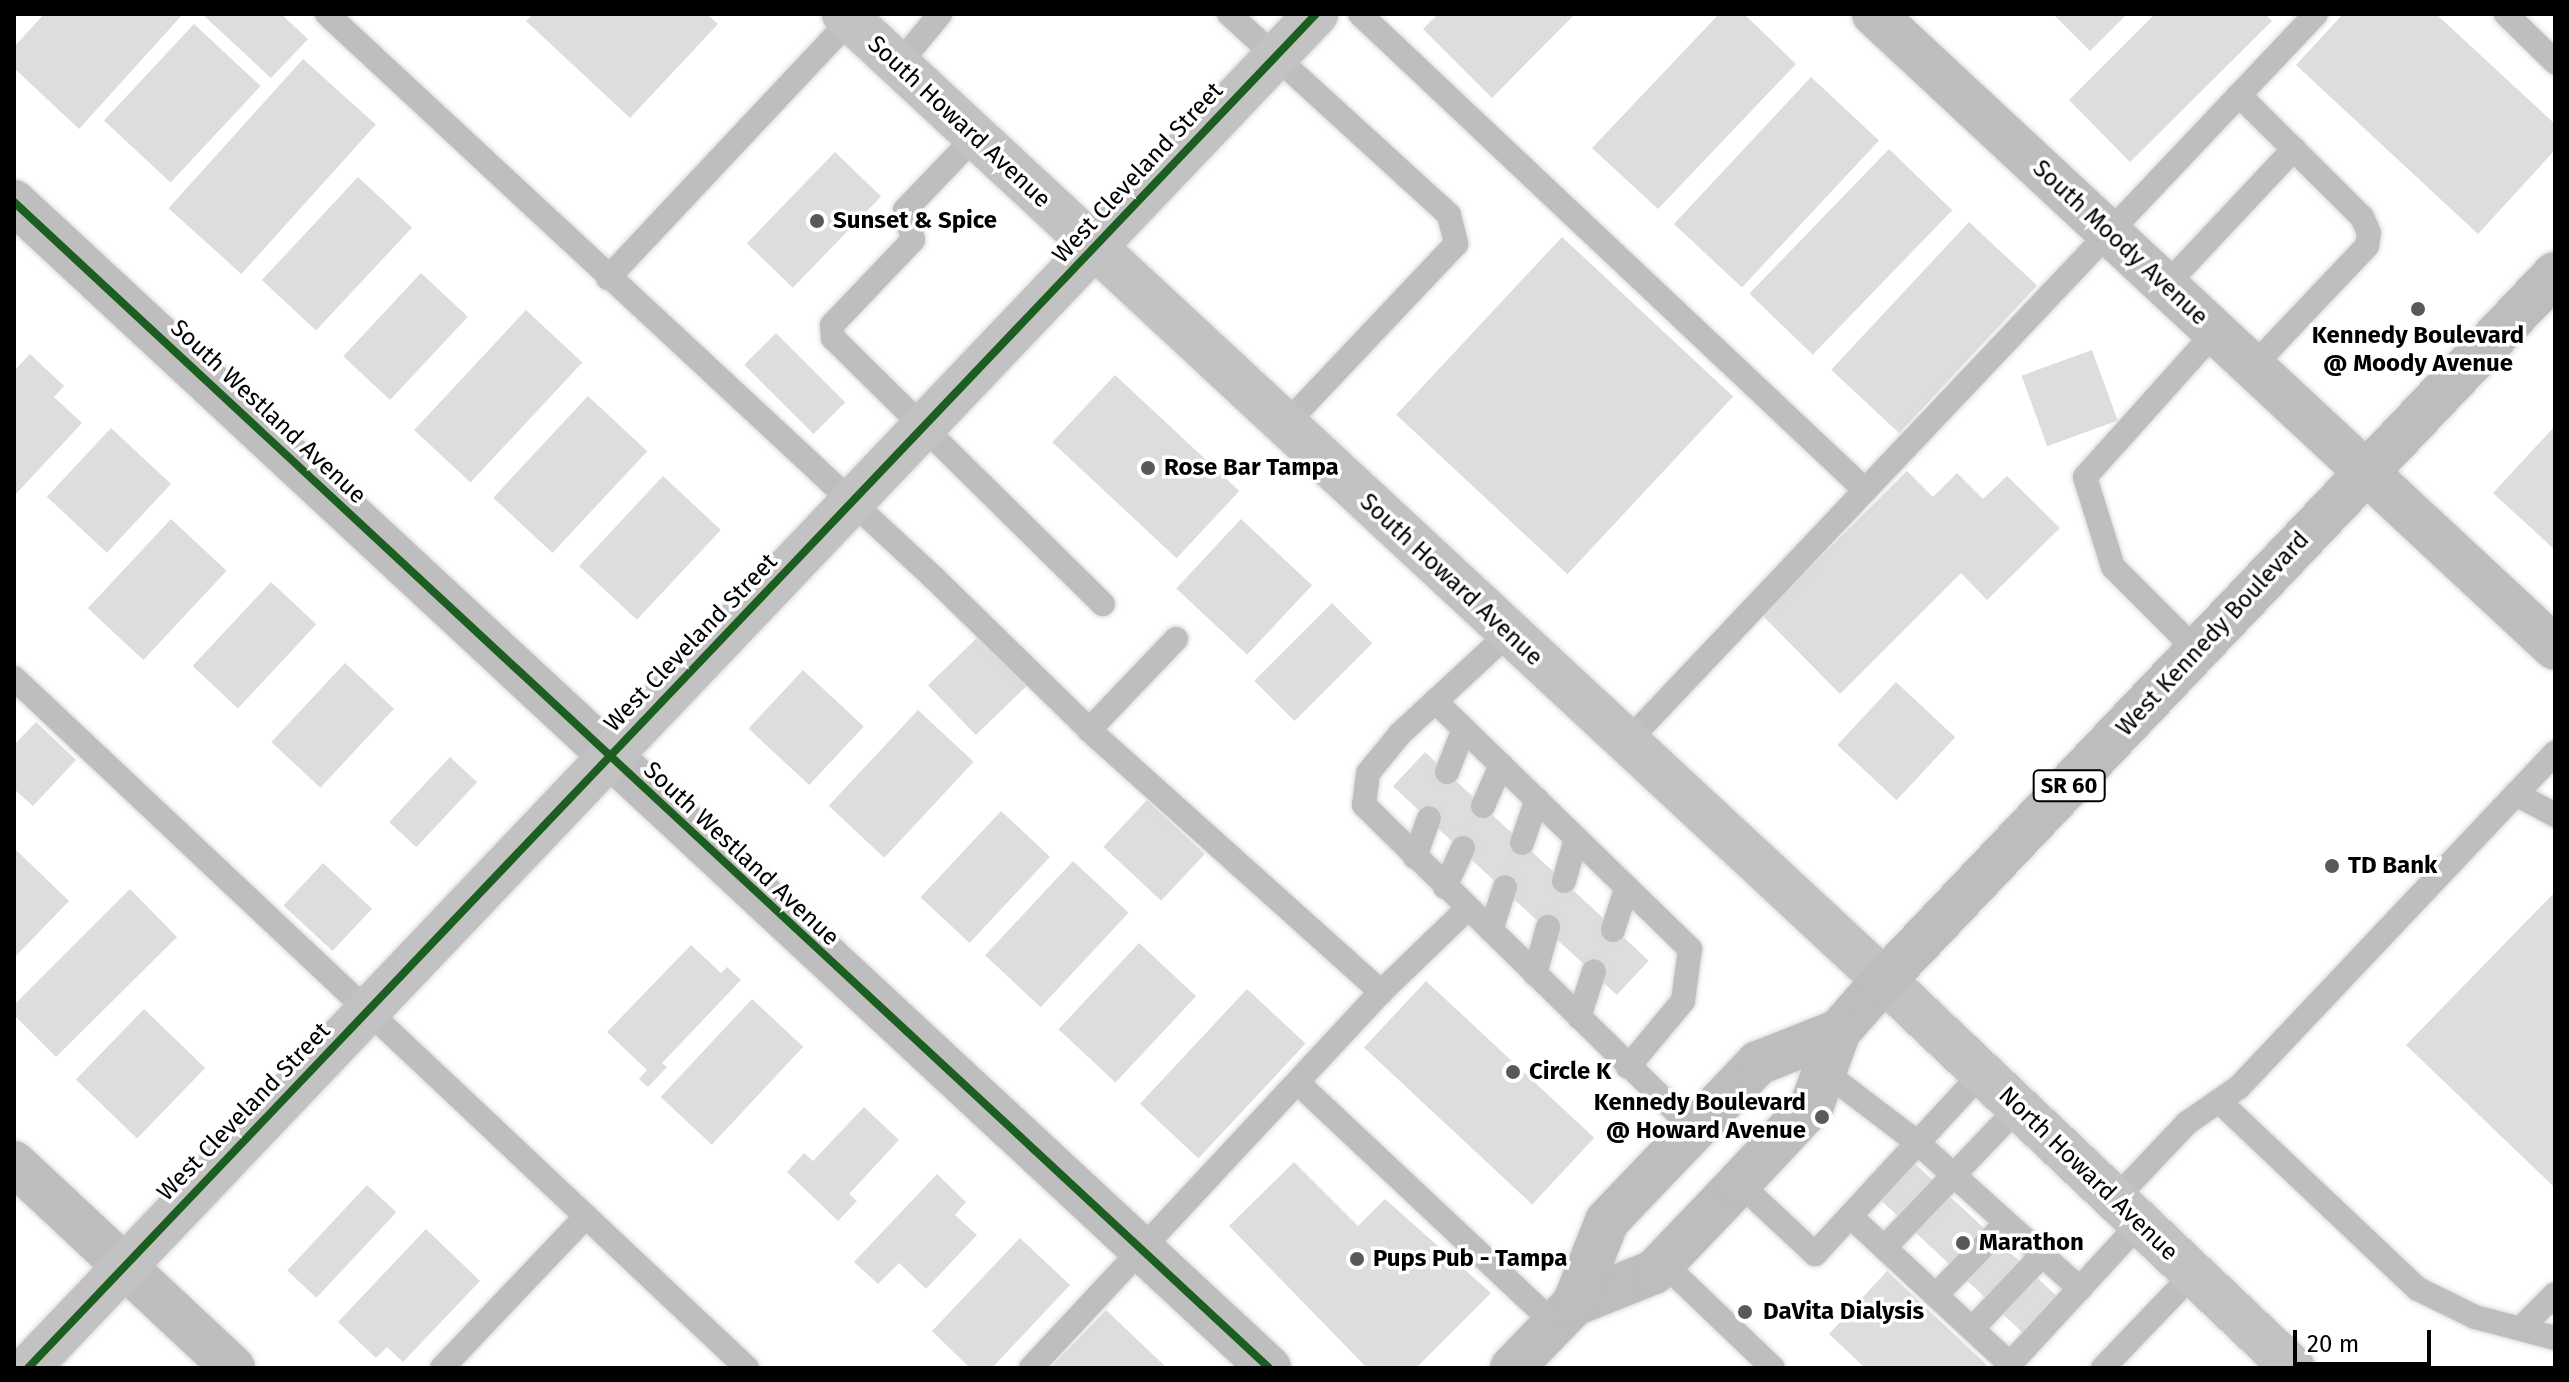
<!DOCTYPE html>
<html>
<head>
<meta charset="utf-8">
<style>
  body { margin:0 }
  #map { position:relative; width:2569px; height:1382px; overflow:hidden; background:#fff; font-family:"Fira Sans",sans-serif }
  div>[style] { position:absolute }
  .building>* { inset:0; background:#ddd; transform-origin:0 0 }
  .roads { filter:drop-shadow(0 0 2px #dbdbdb) drop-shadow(0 0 2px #dbdbdb) }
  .lane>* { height:24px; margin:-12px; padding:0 12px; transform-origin:12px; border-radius:12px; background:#bebebe }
  .street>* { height:44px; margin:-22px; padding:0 22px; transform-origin:22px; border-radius:22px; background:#bebebe }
  .secondary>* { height:44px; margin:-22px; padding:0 22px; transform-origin:22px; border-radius:22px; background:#c2c2c2 }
  .primary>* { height:44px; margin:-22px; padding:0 22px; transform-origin:22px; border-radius:22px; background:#bdbdbd }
  .cycleway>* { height:8px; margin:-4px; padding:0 4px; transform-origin:4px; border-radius:4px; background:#1b5e20 }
  .dots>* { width:22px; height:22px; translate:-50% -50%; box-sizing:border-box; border:4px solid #fff; border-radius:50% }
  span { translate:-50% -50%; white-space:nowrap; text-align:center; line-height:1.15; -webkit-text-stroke:7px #fff; paint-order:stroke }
  .shield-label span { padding:2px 6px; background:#fff; border:2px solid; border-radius:6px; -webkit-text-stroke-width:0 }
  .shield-label { font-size:22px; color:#000; font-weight:700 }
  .street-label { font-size:24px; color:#000 }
  .poi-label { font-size:24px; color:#000; font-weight:700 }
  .left { translate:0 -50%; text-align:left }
  .right { translate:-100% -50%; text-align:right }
  .frame { position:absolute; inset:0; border:16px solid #000; pointer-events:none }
  .scale { position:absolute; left:2293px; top:1330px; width:138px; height:36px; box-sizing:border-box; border:4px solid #000; border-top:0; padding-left:10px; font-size:24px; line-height:28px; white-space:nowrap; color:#000; -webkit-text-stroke:6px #fff; paint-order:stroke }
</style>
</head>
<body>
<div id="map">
  <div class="building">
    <div style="clip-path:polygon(44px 14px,183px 14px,79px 129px,14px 68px,14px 47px)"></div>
    <div style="clip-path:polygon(202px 14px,281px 14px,308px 39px,271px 78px)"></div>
    <div style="clip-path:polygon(533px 14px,707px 14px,718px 24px,630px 118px,526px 21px)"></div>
    <div style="clip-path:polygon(1438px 14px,1575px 14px,1492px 98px,1423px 29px)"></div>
    <div style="clip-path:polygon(1719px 14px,1744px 14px,1796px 64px,1658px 209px,1592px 148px)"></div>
    <div style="clip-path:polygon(2053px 14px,2127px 14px,2090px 51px)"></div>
    <div style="clip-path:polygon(2155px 14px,2265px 14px,2272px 21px,2130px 162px,2069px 100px)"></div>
    <div style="clip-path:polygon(2343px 14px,2436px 14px,2555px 124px,2555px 150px,2478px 234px,2296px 65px)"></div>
    <div style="left:194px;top:24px;width:91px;height:132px;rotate:43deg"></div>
    <div style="left:303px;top:59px;width:98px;height:201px;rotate:42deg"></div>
    <div style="left:1811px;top:77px;width:93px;height:201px;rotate:43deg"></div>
    <div style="left:1889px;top:149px;width:88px;height:201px;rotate:44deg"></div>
    <div style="left:835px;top:152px;width:64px;height:127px;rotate:44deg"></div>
    <div style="left:358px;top:177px;width:74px;height:141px;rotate:43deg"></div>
    <div style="left:1969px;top:222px;width:93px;height:202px;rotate:43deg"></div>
    <div style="left:1562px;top:237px;width:234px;height:243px;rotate:43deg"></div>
    <div style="left:421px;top:273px;width:64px;height:114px;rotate:43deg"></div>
    <div style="left:526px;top:310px;width:77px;height:164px;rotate:43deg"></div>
    <div style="left:776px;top:333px;width:98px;height:45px;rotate:45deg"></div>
    <div style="left:2092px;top:350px;width:75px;height:75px;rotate:70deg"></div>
    <div style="clip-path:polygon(30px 354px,64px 386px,54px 397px,82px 423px,14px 496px,14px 371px)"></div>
    <div style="left:1115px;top:375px;width:170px;height:92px;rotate:43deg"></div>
    <div style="left:588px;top:396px;width:81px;height:139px;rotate:43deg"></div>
    <div style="clip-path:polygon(2555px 426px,2555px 550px,2493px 493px)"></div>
    <div style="left:111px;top:428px;width:82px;height:94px;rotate:43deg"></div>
    <div style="clip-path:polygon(1907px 471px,1933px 497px,1957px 473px,1983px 499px,2007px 476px,2060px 528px,1987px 600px,1961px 573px,1840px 694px,1762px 615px)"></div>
    <div style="left:663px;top:476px;width:79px;height:123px;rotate:43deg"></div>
    <div style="left:171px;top:519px;width:76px;height:122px;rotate:43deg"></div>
    <div style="left:1241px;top:519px;width:97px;height:95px;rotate:43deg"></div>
    <div style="left:271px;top:582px;width:62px;height:115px;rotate:43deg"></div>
    <div style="left:1332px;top:603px;width:57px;height:110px;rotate:45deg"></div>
    <div style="left:979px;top:636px;width:69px;height:71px;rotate:46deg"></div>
    <div style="left:345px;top:663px;width:67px;height:108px;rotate:43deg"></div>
    <div style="left:803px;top:670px;width:83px;height:80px;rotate:43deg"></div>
    <div style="left:1896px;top:682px;width:81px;height:86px;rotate:43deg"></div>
    <div style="left:918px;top:710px;width:76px;height:131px;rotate:43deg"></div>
    <div style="clip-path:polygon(36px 722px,76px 760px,33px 806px,14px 789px,14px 745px)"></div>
    <div style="left:1425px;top:752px;width:306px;height:47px;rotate:43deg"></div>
    <div style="left:450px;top:757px;width:37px;height:89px;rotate:43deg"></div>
    <div style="left:1147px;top:800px;width:79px;height:64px;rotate:43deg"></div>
    <div style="left:1001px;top:811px;width:67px;height:118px;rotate:43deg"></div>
    <div style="clip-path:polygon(14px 848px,69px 901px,14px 958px)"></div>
    <div style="left:1073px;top:861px;width:76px;height:129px;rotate:43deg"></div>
    <div style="left:323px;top:863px;width:67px;height:58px;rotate:43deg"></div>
    <div style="clip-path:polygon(130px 889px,177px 937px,56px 1057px,14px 1015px,14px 1005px)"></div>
    <div style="clip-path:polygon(2555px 892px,2555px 1188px,2406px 1045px)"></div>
    <div style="left:1139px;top:943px;width:78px;height:118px;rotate:43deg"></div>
    <div style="clip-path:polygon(691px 945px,721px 973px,727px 967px,741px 980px,662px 1063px,667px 1067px,648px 1087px,639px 1079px,647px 1070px,607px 1032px)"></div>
    <div style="left:1426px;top:981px;width:230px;height:91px;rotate:43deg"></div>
    <div style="left:1247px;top:989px;width:80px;height:157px;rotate:43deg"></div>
    <div style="left:752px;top:999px;width:70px;height:134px;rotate:43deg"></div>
    <div style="left:144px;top:1009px;width:85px;height:98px;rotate:44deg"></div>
    <div style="clip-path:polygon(864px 1107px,899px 1140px,849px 1194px,857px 1201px,838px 1221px,787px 1172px,804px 1153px,813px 1161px)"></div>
    <div style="left:1897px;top:1147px;width:227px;height:50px;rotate:43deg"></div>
    <div style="clip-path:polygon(1294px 1162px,1358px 1226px,1385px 1199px,1491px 1293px,1416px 1368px,1367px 1368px,1229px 1226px)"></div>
    <div style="clip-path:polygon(937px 1174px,966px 1202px,955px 1215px,977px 1235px,926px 1289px,899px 1263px,878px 1284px,854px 1262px)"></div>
    <div style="left:367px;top:1185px;width:40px;height:117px;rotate:43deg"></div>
    <div style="clip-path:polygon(426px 1229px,480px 1281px,403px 1362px,387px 1347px,376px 1358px,338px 1322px)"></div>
    <div style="clip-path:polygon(1020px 1238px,1070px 1285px,992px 1368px,970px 1368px,932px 1331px)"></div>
    <div style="clip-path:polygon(1887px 1271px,1990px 1368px,1865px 1368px,1829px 1334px)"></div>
    <div style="clip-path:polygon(1106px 1310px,1167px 1368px,1050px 1368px)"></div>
  </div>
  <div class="roads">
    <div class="lane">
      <div style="left:327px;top:14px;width:829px;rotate:42.9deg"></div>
      <div style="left:934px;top:578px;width:228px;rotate:44.3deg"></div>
      <div style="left:1097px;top:737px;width:382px;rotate:41.9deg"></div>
      <div style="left:1229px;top:14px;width:298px;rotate:42.4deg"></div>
      <div style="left:1449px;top:215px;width:30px;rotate:76deg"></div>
      <div style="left:1456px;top:244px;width:249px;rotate:133.4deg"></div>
      <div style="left:1360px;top:14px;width:694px;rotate:43.31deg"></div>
      <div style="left:2506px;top:14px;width:69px;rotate:44.4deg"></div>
      <div style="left:899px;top:64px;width:65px;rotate:-50.6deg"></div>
      <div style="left:2239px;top:95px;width:173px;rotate:44.8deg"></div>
      <div style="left:2362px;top:217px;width:17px;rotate:66deg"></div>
      <div style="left:2369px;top:233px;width:13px;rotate:99deg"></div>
      <div style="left:2367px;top:246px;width:167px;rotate:133.5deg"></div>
      <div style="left:975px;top:137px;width:101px;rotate:133.8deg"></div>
      <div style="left:905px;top:210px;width:31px;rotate:75deg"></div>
      <div style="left:913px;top:240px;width:117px;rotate:133.6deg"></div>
      <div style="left:832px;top:325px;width:13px;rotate:86deg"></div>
      <div style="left:833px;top:338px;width:379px;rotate:44.6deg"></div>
      <div style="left:608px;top:278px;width:354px;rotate:-46.8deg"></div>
      <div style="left:2168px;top:283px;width:184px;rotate:-46.8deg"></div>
      <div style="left:1509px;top:633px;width:149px;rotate:137.2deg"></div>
      <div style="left:1400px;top:734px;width:50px;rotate:129.4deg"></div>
      <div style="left:1368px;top:773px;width:32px;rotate:97deg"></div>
      <div style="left:1364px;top:805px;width:464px;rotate:44.5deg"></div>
      <div style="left:2197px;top:651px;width:119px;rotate:-135deg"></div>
      <div style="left:2113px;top:567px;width:94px;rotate:-107.3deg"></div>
      <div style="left:2085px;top:477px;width:195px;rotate:-48.1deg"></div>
      <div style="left:14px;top:678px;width:1007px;rotate:43.27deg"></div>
      <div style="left:1435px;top:701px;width:356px;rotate:44.2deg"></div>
      <div style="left:1690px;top:949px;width:52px;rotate:97.7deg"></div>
      <div style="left:1683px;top:1001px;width:86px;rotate:129.8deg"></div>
      <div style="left:1089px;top:730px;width:126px;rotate:-46.3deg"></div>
      <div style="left:1627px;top:742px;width:1002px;rotate:-46.58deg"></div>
      <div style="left:1447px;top:772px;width:46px;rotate:-68.4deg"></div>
      <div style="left:2516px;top:794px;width:44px;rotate:28.3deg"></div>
      <div style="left:1483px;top:806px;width:45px;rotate:-66.3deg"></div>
      <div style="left:1522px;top:843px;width:46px;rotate:-71.2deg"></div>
      <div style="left:1415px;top:857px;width:41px;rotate:-70.3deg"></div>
      <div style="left:1564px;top:881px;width:44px;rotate:-74.1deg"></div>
      <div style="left:1445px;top:887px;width:43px;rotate:-65.2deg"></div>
      <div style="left:1491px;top:930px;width:45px;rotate:-72deg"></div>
      <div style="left:1613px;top:930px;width:43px;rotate:-72.4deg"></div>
      <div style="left:1535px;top:974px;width:49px;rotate:-74.5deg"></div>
      <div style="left:1579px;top:1017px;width:48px;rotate:-71.9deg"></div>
      <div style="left:1826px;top:1073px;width:116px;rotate:37.3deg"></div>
      <div style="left:1918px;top:1143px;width:218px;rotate:42deg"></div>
      <div style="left:1299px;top:1084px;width:351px;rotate:43.2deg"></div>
      <div style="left:2221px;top:1103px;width:271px;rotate:43.4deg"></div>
      <div style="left:2418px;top:1289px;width:64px;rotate:26.2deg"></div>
      <div style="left:2475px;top:1317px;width:83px;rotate:14.7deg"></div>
      <div style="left:1739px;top:1183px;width:104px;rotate:43.1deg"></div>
      <div style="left:1815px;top:1254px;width:246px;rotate:-47.3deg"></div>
      <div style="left:2115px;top:1199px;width:105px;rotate:-46.5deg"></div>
      <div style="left:2187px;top:1123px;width:63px;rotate:-34.7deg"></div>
      <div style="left:2239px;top:1087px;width:460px;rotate:-46.6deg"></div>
      <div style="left:1850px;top:1216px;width:218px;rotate:42.8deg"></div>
      <div style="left:2010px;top:1364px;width:192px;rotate:-47.3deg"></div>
      <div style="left:1885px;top:1247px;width:192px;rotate:-46.3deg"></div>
      <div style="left:1662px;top:1262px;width:153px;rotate:43.7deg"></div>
      <div style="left:1936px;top:1295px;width:100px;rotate:-45.8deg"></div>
      <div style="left:2523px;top:1326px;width:45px;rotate:-45deg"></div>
      <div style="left:1972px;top:1329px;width:102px;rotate:-46.6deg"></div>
      <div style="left:442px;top:1368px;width:209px;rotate:-46.5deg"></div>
      <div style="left:1031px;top:1368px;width:514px;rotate:-47.05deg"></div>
      <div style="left:1381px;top:992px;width:120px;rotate:-44deg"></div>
      <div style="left:2103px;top:1368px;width:130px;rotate:-46.2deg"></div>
    </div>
    <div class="street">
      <div style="left:1874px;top:14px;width:930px;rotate:42.95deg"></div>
      <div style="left:14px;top:202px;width:1713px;rotate:42.89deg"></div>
      <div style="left:14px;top:1163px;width:300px;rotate:43.1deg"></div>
    </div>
    <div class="secondary">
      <div style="left:844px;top:14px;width:1419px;rotate:42.89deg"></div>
      <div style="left:1884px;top:980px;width:564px;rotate:43.49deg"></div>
      <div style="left:28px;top:1368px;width:1869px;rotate:-46.43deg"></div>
    </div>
    <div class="primary">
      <div style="left:1574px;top:1304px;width:86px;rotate:-21.8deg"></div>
      <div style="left:1654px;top:1272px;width:123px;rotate:-46.3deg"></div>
      <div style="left:1739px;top:1183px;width:107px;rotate:-46.9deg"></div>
      <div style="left:1812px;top:1105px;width:79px;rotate:-70deg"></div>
      <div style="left:1839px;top:1031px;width:68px;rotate:-48.6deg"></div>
      <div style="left:1884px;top:980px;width:974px;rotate:-46.46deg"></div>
      <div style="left:1512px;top:1368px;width:89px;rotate:-45.9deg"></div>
      <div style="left:1574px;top:1304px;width:89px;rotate:-68.3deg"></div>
      <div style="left:1607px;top:1221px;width:219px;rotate:-46.3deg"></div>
      <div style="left:1758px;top:1063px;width:87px;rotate:-21.6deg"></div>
    </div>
  </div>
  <div class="cycleway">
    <div style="left:14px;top:202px;width:1713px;rotate:42.89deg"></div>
    <div style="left:28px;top:1368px;width:1869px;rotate:-46.43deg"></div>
  </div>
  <div class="dots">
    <div style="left:817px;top:221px;background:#595959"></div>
    <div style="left:2418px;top:309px;background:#595959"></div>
    <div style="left:1148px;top:468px;background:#595959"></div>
    <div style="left:2332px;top:866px;background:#595959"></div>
    <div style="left:1513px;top:1072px;background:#595959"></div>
    <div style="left:1822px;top:1117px;background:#595959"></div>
    <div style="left:1963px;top:1243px;background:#595959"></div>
    <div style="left:1357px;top:1259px;background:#595959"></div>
    <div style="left:1745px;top:1312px;background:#595959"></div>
  </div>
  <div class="shield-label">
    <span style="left:2069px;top:786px">SR 60</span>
  </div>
  <div class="street-label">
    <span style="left:959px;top:122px;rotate:43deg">South Howard Avenue</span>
    <span style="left:1138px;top:173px;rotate:-47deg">West Cleveland Street</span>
    <span style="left:2120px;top:243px;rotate:43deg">South Moody Avenue</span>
    <span style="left:268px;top:412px;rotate:43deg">South Westland Avenue</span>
    <span style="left:1451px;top:580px;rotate:43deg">South Howard Avenue</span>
    <span style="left:2213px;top:634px;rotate:-47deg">West Kennedy Boulevard</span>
    <span style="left:691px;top:643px;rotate:-46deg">West Cleveland Street</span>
    <span style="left:741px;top:854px;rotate:43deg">South Westland Avenue</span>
    <span style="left:244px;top:1112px;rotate:-46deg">West Cleveland Street</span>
    <span style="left:2088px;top:1174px;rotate:44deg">North Howard Avenue</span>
  </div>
  <div class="poi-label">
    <span class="left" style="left:833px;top:221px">Sunset &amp; Spice</span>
    <span style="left:2418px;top:350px">Kennedy Boulevard<br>@ Moody Avenue</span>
    <span class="left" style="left:1164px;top:468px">Rose Bar Tampa</span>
    <span class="left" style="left:2348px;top:866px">TD Bank</span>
    <span class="left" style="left:1529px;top:1072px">Circle K</span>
    <span class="right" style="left:1806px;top:1117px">Kennedy Boulevard<br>@ Howard Avenue</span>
    <span class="left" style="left:1979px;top:1243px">Marathon</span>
    <span class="left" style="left:1373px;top:1259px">Pups Pub - Tampa</span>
    <span class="left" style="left:1763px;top:1312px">DaVita Dialysis</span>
  </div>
  <div class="frame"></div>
  <div class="scale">20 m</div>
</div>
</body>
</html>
